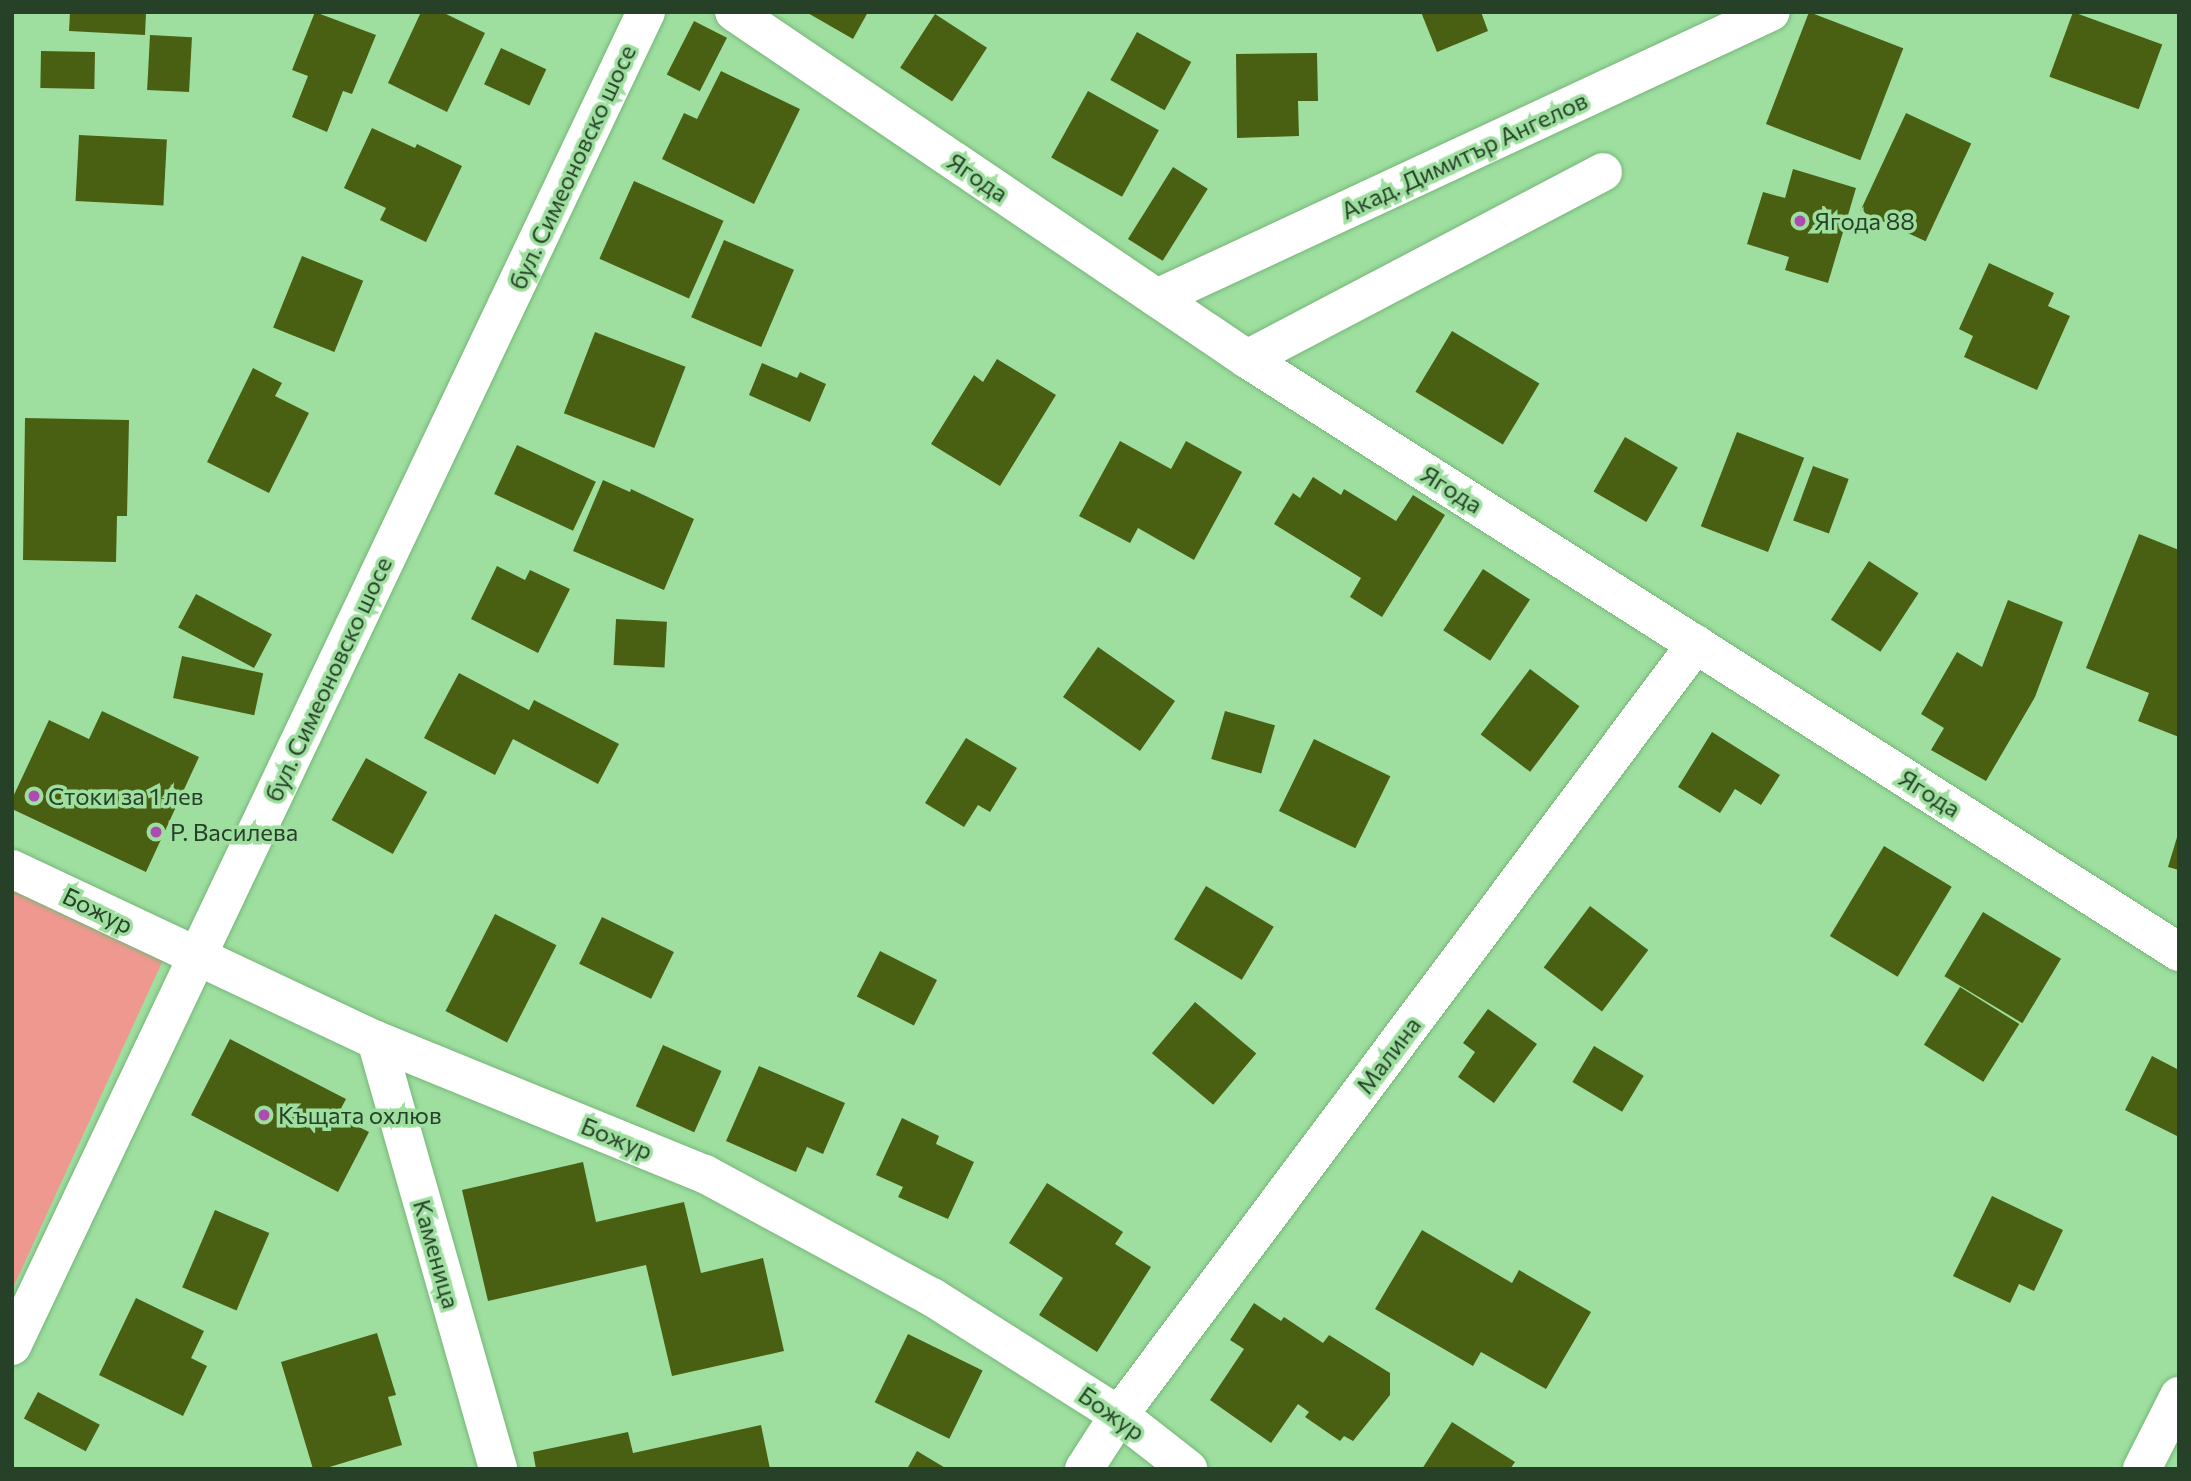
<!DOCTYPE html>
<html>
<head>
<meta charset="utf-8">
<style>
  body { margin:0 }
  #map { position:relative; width:2191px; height:1481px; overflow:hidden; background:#9edfa0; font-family:Commissioner,sans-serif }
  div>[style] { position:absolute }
  .green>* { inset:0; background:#ef9890 }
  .building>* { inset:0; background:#496012; transform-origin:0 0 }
  .roads { filter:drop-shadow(0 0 2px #76b578) drop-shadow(0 0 2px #76b578) }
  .minor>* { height:38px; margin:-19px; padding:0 19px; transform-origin:19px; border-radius:19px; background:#fff }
  .dots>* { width:19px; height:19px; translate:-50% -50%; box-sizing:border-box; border:4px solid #9edfa0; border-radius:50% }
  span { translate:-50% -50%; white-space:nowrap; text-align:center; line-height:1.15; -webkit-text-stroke:7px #9edfa0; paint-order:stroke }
  .street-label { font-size:24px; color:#274128 }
  .poi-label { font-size:24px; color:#274128 }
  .left { translate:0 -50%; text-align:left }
  .frame { position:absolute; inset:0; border:14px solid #274128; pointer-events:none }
</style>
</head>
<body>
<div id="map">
  <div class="green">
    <div style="clip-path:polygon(12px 890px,164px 958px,12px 1290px)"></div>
  </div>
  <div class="building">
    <div style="clip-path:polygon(70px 12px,146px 12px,145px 35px,69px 31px)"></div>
    <div style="clip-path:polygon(315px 12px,376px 35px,352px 94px,343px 91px,327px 132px,292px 117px,308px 76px,292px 70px)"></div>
    <div style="clip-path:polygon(421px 12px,442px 12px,485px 33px,447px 112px,388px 83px)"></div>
    <div style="clip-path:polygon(806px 12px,868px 12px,853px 39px)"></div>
    <div style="clip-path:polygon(1421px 12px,1481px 12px,1488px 31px,1437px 52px)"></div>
    <div style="left:1809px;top:12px;width:101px;height:120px;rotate:21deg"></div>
    <div style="left:2073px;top:12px;width:95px;height:69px;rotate:20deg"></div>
    <div style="left:935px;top:14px;width:62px;height:64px;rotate:33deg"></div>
    <div style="left:694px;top:21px;width:37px;height:60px;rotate:27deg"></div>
    <div style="left:1137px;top:32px;width:62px;height:55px;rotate:29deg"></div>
    <div style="left:150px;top:35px;width:42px;height:55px;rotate:3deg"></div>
    <div style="left:501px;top:48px;width:50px;height:40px;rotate:25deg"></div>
    <div style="left:41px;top:51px;width:54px;height:37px;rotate:1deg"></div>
    <div style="clip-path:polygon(1317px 53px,1318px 101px,1298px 101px,1299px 136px,1237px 138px,1236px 54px)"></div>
    <div style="clip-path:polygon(721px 71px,800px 109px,754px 204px,662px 159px,684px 113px,697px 119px)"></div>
    <div style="left:1088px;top:91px;width:81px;height:76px;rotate:29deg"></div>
    <div style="left:1906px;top:113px;width:72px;height:108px;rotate:25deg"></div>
    <div style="clip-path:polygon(372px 128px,415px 148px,417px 144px,462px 166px,426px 242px,380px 220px,386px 208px,344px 188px)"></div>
    <div style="left:79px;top:135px;width:88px;height:66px;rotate:3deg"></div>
    <div style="left:1173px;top:167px;width:41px;height:85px;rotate:32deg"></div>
    <div style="clip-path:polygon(1793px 169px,1856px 188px,1828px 283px,1785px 270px,1789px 257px,1747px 244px,1763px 192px,1785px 198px)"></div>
    <div style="left:634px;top:181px;width:98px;height:85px;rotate:24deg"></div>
    <div style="left:724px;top:240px;width:76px;height:84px;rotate:23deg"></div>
    <div style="left:302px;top:256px;width:66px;height:77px;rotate:22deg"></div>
    <div style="clip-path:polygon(1989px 263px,2054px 293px,2048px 306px,2070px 316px,2037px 390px,1964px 357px,1973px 336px,1959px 329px)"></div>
    <div style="left:1452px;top:331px;width:102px;height:71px;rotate:31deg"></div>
    <div style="left:595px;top:332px;width:97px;height:87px;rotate:21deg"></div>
    <div style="clip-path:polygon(997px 359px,1056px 395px,1000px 486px,931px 444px,974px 375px,983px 382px)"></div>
    <div style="clip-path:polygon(762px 363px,797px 378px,800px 372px,826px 384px,810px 422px,749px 395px)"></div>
    <div style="clip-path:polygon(253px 368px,282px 383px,275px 396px,309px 413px,269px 493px,207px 462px)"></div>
    <div style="clip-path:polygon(25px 418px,129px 420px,127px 516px,117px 516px,116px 562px,23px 560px)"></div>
    <div style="left:1737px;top:432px;width:72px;height:101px;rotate:21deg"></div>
    <div style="left:1625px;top:437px;width:61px;height:63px;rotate:30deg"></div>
    <div style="clip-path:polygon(1120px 441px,1171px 469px,1186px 441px,1242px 472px,1194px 560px,1138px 528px,1130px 543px,1079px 516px)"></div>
    <div style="left:517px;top:445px;width:87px;height:54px;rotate:25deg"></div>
    <div style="left:1813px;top:466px;width:38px;height:58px;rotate:20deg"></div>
    <div style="clip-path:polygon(1313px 477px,1341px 495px,1344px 489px,1396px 521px,1413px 495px,1445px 515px,1382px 617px,1350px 597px,1361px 578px,1274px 524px,1293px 493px,1300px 498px)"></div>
    <div style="clip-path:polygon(603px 480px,630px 492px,631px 489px,694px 519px,664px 590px,573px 551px)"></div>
    <div style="clip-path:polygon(2139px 534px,2179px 550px,2179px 737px,2138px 721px,2149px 693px,2086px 668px)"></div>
    <div style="left:1869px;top:561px;width:59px;height:70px;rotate:33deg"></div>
    <div style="clip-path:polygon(497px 566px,525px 580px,530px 570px,570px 589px,538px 653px,471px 619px)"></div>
    <div style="left:1483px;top:569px;width:56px;height:73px;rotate:33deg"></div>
    <div style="left:196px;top:594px;width:86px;height:38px;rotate:28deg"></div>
    <div style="clip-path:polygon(2008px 600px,2063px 622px,2035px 697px,1986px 781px,1931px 750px,1944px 728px,1921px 714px,1957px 652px,1982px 667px)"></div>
    <div style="left:616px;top:619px;width:51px;height:46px;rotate:3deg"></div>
    <div style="left:1098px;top:647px;width:94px;height:61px;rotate:35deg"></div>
    <div style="left:182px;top:656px;width:83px;height:43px;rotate:12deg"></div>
    <div style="left:1530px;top:669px;width:62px;height:82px;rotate:37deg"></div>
    <div style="clip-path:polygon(459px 673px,529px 710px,534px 700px,619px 744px,598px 784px,513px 739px,495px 775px,424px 738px)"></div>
    <div style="clip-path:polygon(102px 711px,199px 757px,146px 872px,12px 809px,12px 799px,49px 720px,89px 739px)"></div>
    <div style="left:1225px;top:711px;width:52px;height:50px;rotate:16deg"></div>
    <div style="clip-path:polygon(1712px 732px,1780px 775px,1761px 805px,1735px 789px,1720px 813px,1678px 787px)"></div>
    <div style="clip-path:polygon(966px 738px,1017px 768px,990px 812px,978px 805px,964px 827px,925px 803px)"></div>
    <div style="left:1314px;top:739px;width:85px;height:80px;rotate:26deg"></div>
    <div style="left:366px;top:758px;width:70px;height:71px;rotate:29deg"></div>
    <div style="clip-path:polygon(2178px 834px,2179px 834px,2179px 870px,2168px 867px)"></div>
    <div style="left:1884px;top:846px;width:79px;height:105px;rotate:31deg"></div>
    <div style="left:1206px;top:886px;width:79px;height:62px;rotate:31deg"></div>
    <div style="left:1590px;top:906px;width:73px;height:77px;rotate:37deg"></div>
    <div style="left:1983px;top:912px;width:91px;height:75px;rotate:31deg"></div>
    <div style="left:495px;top:914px;width:69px;height:109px;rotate:27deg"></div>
    <div style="left:602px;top:917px;width:80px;height:52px;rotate:26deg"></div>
    <div style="left:880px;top:951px;width:64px;height:51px;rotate:27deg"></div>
    <div style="left:1960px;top:987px;width:70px;height:68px;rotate:32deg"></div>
    <div style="left:1195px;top:1002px;width:80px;height:67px;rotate:40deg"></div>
    <div style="clip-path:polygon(1488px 1009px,1537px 1044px,1494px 1103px,1458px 1077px,1475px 1052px,1463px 1043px)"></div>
    <div style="clip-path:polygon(230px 1039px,346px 1099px,337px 1116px,369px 1132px,338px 1192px,191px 1115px)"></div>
    <div style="left:663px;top:1045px;width:64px;height:67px;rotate:24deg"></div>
    <div style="left:1594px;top:1046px;width:58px;height:42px;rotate:31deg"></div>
    <div style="clip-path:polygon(2152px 1056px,2179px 1070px,2179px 1137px,2125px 1110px)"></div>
    <div style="clip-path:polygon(759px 1066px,845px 1103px,823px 1154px,807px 1147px,796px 1172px,726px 1141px)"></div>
    <div style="clip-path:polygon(902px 1118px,939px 1136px,936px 1144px,974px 1162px,948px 1219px,898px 1197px,903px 1187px,876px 1175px)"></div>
    <div style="clip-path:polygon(583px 1162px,596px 1222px,684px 1202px,701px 1273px,763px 1258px,784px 1351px,672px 1376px,646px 1265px,488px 1301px,462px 1190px)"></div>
    <div style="clip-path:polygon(1047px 1183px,1123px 1232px,1115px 1244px,1151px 1267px,1097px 1352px,1039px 1315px,1063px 1278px,1009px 1243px)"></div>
    <div style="clip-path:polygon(1992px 1196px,2063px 1230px,2034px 1291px,2019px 1284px,2010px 1303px,1953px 1276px)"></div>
    <div style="left:215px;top:1210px;width:59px;height:84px;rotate:23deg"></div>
    <div style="clip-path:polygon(1422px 1230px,1512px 1283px,1519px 1270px,1591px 1312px,1546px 1389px,1481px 1352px,1473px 1366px,1375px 1309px)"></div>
    <div style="clip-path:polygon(136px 1298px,204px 1331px,191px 1358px,207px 1366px,183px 1416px,99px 1375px)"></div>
    <div style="clip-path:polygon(1254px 1303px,1281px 1321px,1284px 1317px,1323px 1343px,1329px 1335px,1390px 1373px,1390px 1395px,1353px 1441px,1344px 1436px,1340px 1441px,1305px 1417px,1309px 1412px,1298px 1404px,1271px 1443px,1210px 1400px,1244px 1349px,1230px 1340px)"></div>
    <div style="clip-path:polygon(377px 1333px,396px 1395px,388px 1397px,402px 1445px,323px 1469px,313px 1469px,281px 1362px)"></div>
    <div style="left:908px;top:1334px;width:83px;height:76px;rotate:26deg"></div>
    <div style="left:38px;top:1392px;width:70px;height:30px;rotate:28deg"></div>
    <div style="clip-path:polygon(1452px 1422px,1515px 1462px,1510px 1469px,1422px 1469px)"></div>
    <div style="clip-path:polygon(761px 1425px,770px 1469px,536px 1469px,533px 1452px,628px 1432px,633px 1453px)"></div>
    <div style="clip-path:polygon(917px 1451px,947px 1469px,907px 1469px)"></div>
  </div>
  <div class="roads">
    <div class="minor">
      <div style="left:734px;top:12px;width:619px;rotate:34.07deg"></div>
      <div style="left:1247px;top:359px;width:1105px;rotate:32.47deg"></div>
      <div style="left:1157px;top:298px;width:677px;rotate:-24.98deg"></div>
      <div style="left:1247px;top:359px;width:402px;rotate:-27.7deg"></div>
      <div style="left:12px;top:869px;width:402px;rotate:25.2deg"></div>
      <div style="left:376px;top:1040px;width:355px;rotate:22.2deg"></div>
      <div style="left:705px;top:1174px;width:258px;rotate:28.5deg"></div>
      <div style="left:932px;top:1297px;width:221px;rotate:32.3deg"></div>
      <div style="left:1119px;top:1415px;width:88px;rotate:38deg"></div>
      <div style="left:376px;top:1040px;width:446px;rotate:74.1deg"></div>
      <div style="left:12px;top:1346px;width:1477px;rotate:-64.58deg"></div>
      <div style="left:1084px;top:1469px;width:64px;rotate:-57.1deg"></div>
      <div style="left:1119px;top:1415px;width:963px;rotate:-53.19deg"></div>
      <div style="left:2142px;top:1469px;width:82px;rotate:-63.1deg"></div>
    </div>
  </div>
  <div class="dots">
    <div style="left:1800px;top:221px;background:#ac4bb2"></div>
    <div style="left:34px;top:796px;background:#ac4bb2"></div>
    <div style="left:156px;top:832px;background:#ac4bb2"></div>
    <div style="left:264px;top:1115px;background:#ac4bb2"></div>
  </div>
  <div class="street-label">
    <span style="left:1464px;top:155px;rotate:-25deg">Акад. Димитър Ангелов</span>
    <span style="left:572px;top:167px;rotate:-65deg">бул. Симеоновско шосе</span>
    <span style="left:978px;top:177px;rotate:34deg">Ягода</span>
    <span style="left:1452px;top:489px;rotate:32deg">Ягода</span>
    <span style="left:328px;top:679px;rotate:-65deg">бул. Симеоновско шосе</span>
    <span style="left:1930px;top:793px;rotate:32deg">Ягода</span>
    <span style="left:98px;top:910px;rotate:26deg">Божур</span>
    <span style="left:1388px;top:1055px;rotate:-53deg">Малина</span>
    <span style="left:617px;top:1138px;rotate:22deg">Божур</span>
    <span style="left:437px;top:1254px;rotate:74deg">Каменица</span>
    <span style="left:1112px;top:1413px;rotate:35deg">Божур</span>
  </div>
  <div class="poi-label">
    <span class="left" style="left:1814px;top:221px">Ягода 88</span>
    <span class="left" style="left:48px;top:796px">Стоки за 1 лев</span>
    <span class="left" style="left:170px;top:832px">Р. Василева</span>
    <span class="left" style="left:278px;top:1115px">Къщата охлюв</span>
  </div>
  <div class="frame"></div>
</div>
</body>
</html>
